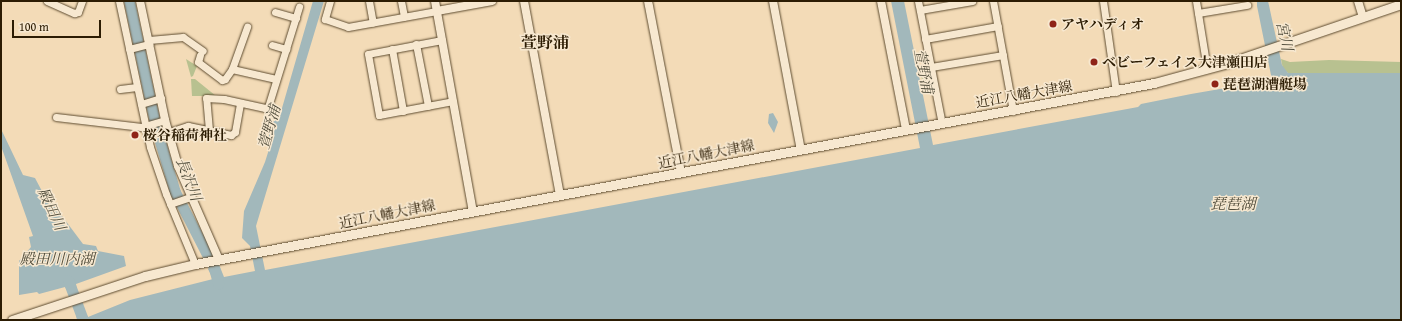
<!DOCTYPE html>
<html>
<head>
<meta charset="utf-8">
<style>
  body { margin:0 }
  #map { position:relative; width:1402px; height:321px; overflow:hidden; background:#f3dbb7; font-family:"Gentium Book Plus","Noto Serif JP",serif }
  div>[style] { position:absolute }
  .green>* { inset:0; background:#b8c190; transform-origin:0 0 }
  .water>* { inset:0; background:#a2b8bb }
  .river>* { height:11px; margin:-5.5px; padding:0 5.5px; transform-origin:5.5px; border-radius:5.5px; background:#a2b8bb }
  .roads { filter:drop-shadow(0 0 1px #5e4c30) drop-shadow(0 0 1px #5e4c30) }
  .minor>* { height:7px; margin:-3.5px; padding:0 3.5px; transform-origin:3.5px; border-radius:3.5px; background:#f7e8d0 }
  .tertiary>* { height:8px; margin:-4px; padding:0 4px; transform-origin:4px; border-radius:4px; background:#f7e8d0 }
  .secondary>* { height:9px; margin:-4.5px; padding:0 4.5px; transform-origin:4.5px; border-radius:4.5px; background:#f7e8d0 }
  .dots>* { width:11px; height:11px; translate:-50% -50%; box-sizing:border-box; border:2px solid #f7e8d0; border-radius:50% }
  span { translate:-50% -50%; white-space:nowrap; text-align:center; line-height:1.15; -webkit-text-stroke:3px #f7e8d0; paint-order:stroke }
  .poi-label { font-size:14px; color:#2c1c03; font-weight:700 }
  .left { translate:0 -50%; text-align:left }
  .street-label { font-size:14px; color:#2c1c03 }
  .water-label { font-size:15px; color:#4f4b3a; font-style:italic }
  .quarter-label { font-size:16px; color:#2c1c03; font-weight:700 }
  .frame { position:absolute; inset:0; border:2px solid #2c1c03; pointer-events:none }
  .scale { position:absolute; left:12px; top:20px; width:89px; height:18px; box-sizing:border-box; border:2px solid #2c1c03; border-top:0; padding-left:5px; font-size:12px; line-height:14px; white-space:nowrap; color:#2c1c03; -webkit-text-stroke:3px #f7e8d0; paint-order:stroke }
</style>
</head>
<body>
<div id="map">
  <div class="green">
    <div style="clip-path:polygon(186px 59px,197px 66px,193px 76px,191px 77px)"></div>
    <div style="clip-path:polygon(1281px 59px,1290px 62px,1329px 60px,1401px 62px,1401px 73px,1288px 73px,1283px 69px)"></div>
    <div style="left:929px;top:66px;width:15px;height:9px;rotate:82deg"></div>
    <div style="clip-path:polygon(191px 79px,195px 79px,216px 96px,192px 96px)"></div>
    <div style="left:387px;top:206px;width:14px;height:7px;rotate:78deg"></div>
  </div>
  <div class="water">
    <div style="clip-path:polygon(313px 1px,324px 1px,256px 226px,265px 270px,920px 148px,891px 1px,904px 1px,933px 145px,1138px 107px,1141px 104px,1191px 94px,1272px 80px,1257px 6px,1257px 1px,1268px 1px,1282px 65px,1288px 73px,1401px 73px,1401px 320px,77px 320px,76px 313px,84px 311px,88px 317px,130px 300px,213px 279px,208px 269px,220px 267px,224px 277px,255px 271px,250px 246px,242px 238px,244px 211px,265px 162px,271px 143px,268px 141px,271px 124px,280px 115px)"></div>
    <div style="clip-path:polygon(773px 113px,778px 122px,774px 133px,768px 123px,769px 114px)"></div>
    <div style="clip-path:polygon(1px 129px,23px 175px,35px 178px,44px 195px,47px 196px,83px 244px,96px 246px,98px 251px,124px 256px,126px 266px,76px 284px,77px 293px,70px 295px,65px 287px,39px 294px,37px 292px,19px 295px,19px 261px,31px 247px,29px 237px,33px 236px,1px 146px)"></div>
  </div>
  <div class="river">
    <div style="left:129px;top:1px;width:130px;rotate:78deg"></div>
    <div style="left:156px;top:128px;width:67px;rotate:73.5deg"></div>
    <div style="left:175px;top:192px;width:85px;rotate:62.8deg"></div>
    <div style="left:214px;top:268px;width:16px;rotate:75deg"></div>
    <div style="left:68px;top:280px;width:43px;rotate:69.4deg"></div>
  </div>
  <div class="roads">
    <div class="minor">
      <div style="left:47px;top:1px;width:30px;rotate:24deg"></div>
      <div style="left:74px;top:13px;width:4px;rotate:-14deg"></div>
      <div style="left:78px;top:12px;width:12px;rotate:-70deg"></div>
      <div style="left:119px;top:1px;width:149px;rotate:78deg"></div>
      <div style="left:150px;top:147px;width:50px;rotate:71.2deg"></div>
      <div style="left:166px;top:194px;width:76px;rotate:67.5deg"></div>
      <div style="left:330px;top:1px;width:19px;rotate:106deg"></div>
      <div style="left:325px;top:19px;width:24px;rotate:19deg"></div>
      <div style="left:348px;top:27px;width:90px;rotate:-10.2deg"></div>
      <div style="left:369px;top:1px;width:22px;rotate:80deg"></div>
      <div style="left:401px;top:1px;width:16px;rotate:79deg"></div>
      <div style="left:918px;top:1px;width:125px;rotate:79deg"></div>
      <div style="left:993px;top:1px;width:112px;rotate:79.7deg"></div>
      <div style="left:1103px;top:1px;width:92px;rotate:81.9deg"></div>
      <div style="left:1196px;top:1px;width:69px;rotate:80.8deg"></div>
      <div style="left:920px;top:10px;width:53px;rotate:-9.8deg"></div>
      <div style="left:275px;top:12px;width:22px;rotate:16deg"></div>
      <div style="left:1198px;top:13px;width:50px;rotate:-9.3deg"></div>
      <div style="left:925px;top:39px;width:74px;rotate:-10.1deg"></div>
      <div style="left:149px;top:40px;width:34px;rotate:-5deg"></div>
      <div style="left:183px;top:37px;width:24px;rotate:35deg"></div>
      <div style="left:442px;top:40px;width:75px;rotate:169.3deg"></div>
      <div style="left:368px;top:54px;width:62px;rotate:79.8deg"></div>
      <div style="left:379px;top:115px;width:75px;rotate:-10.7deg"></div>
      <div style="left:416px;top:44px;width:63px;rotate:79deg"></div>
      <div style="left:272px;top:45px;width:15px;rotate:16deg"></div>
      <div style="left:129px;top:49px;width:21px;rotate:-14deg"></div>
      <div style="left:392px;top:49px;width:63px;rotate:79.9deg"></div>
      <div style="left:200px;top:55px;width:7px;rotate:106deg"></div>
      <div style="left:198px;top:62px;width:30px;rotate:37deg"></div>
      <div style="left:222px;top:80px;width:3px;rotate:-18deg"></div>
      <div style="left:225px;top:79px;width:12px;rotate:-55deg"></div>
      <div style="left:232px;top:69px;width:45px;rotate:-70.3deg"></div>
      <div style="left:931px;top:67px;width:73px;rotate:-9.5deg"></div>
      <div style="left:232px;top:69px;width:45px;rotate:12.8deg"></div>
      <div style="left:120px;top:89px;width:17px;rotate:-7deg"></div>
      <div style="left:141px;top:104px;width:21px;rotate:-17deg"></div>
      <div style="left:56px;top:117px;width:86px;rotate:6.7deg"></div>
      <div style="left:141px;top:127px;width:25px;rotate:-16deg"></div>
      <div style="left:209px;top:130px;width:32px;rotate:-95deg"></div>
      <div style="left:206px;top:98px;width:18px;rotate:3deg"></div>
      <div style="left:224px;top:99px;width:42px;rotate:12.4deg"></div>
      <div style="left:265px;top:108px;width:3px;rotate:-18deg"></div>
      <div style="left:268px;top:107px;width:105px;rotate:-72.8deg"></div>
      <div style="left:169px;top:132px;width:20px;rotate:-18deg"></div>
      <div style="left:188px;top:126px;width:44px;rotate:11.8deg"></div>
      <div style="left:231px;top:135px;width:5px;rotate:-37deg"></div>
      <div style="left:235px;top:132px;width:29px;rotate:-80deg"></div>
      <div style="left:170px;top:204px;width:21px;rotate:-19deg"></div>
    </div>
    <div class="tertiary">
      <div style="left:140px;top:1px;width:122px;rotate:78.1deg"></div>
      <div style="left:165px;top:120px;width:48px;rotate:74.2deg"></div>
      <div style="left:178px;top:166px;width:103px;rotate:66.4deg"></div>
      <div style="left:435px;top:1px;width:214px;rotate:79.8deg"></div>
      <div style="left:524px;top:1px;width:197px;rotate:79.5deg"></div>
      <div style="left:648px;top:1px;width:175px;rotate:79.1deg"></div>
      <div style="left:773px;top:1px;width:152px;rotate:79.4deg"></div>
      <div style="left:881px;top:1px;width:131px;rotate:79deg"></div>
      <div style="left:1358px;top:1px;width:17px;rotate:73deg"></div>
      <div style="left:437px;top:11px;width:56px;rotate:-10.3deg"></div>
    </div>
    <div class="secondary">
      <div style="left:12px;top:320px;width:140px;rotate:-18.3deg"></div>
      <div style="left:145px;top:276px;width:51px;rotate:-13.5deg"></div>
      <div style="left:195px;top:264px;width:976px;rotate:-10.69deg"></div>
      <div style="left:1154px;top:83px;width:77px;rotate:-15.1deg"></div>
      <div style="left:1228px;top:63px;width:183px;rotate:-18.8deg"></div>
    </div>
  </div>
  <div class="dots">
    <div style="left:1053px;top:24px;background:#8f2418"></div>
    <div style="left:1094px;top:62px;background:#8f2418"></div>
    <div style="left:1215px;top:84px;background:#8f2418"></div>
    <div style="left:135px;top:135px;background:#8f2418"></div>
  </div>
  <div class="poi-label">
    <span class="left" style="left:1061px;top:24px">アヤハディオ</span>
    <span class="left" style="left:1102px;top:62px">ベビーフェイス大津瀬田店</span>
    <span class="left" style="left:1223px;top:84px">琵琶湖漕艇場</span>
    <span class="left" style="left:143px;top:135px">桜谷稲荷神社</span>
  </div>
  <div class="street-label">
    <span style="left:1024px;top:94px;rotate:-10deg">近江八幡大津線</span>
    <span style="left:706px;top:154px;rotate:-11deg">近江八幡大津線</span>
    <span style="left:387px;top:214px;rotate:-11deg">近江八幡大津線</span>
  </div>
  <div class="water-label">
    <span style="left:1285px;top:36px;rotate:78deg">宮川</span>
    <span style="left:924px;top:71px;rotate:79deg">萱野浦</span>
    <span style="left:269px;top:127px;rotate:-74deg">萱野浦</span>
    <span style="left:189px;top:179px;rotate:69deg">長沢川</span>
    <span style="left:1233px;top:204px">琵琶湖</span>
    <span style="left:52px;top:209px;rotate:65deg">殿田川</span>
    <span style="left:57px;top:259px">殿田川内湖</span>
  </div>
  <div class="quarter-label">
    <span style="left:545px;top:42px">萱野浦</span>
  </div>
  <div class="frame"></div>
  <div class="scale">100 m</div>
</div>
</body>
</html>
